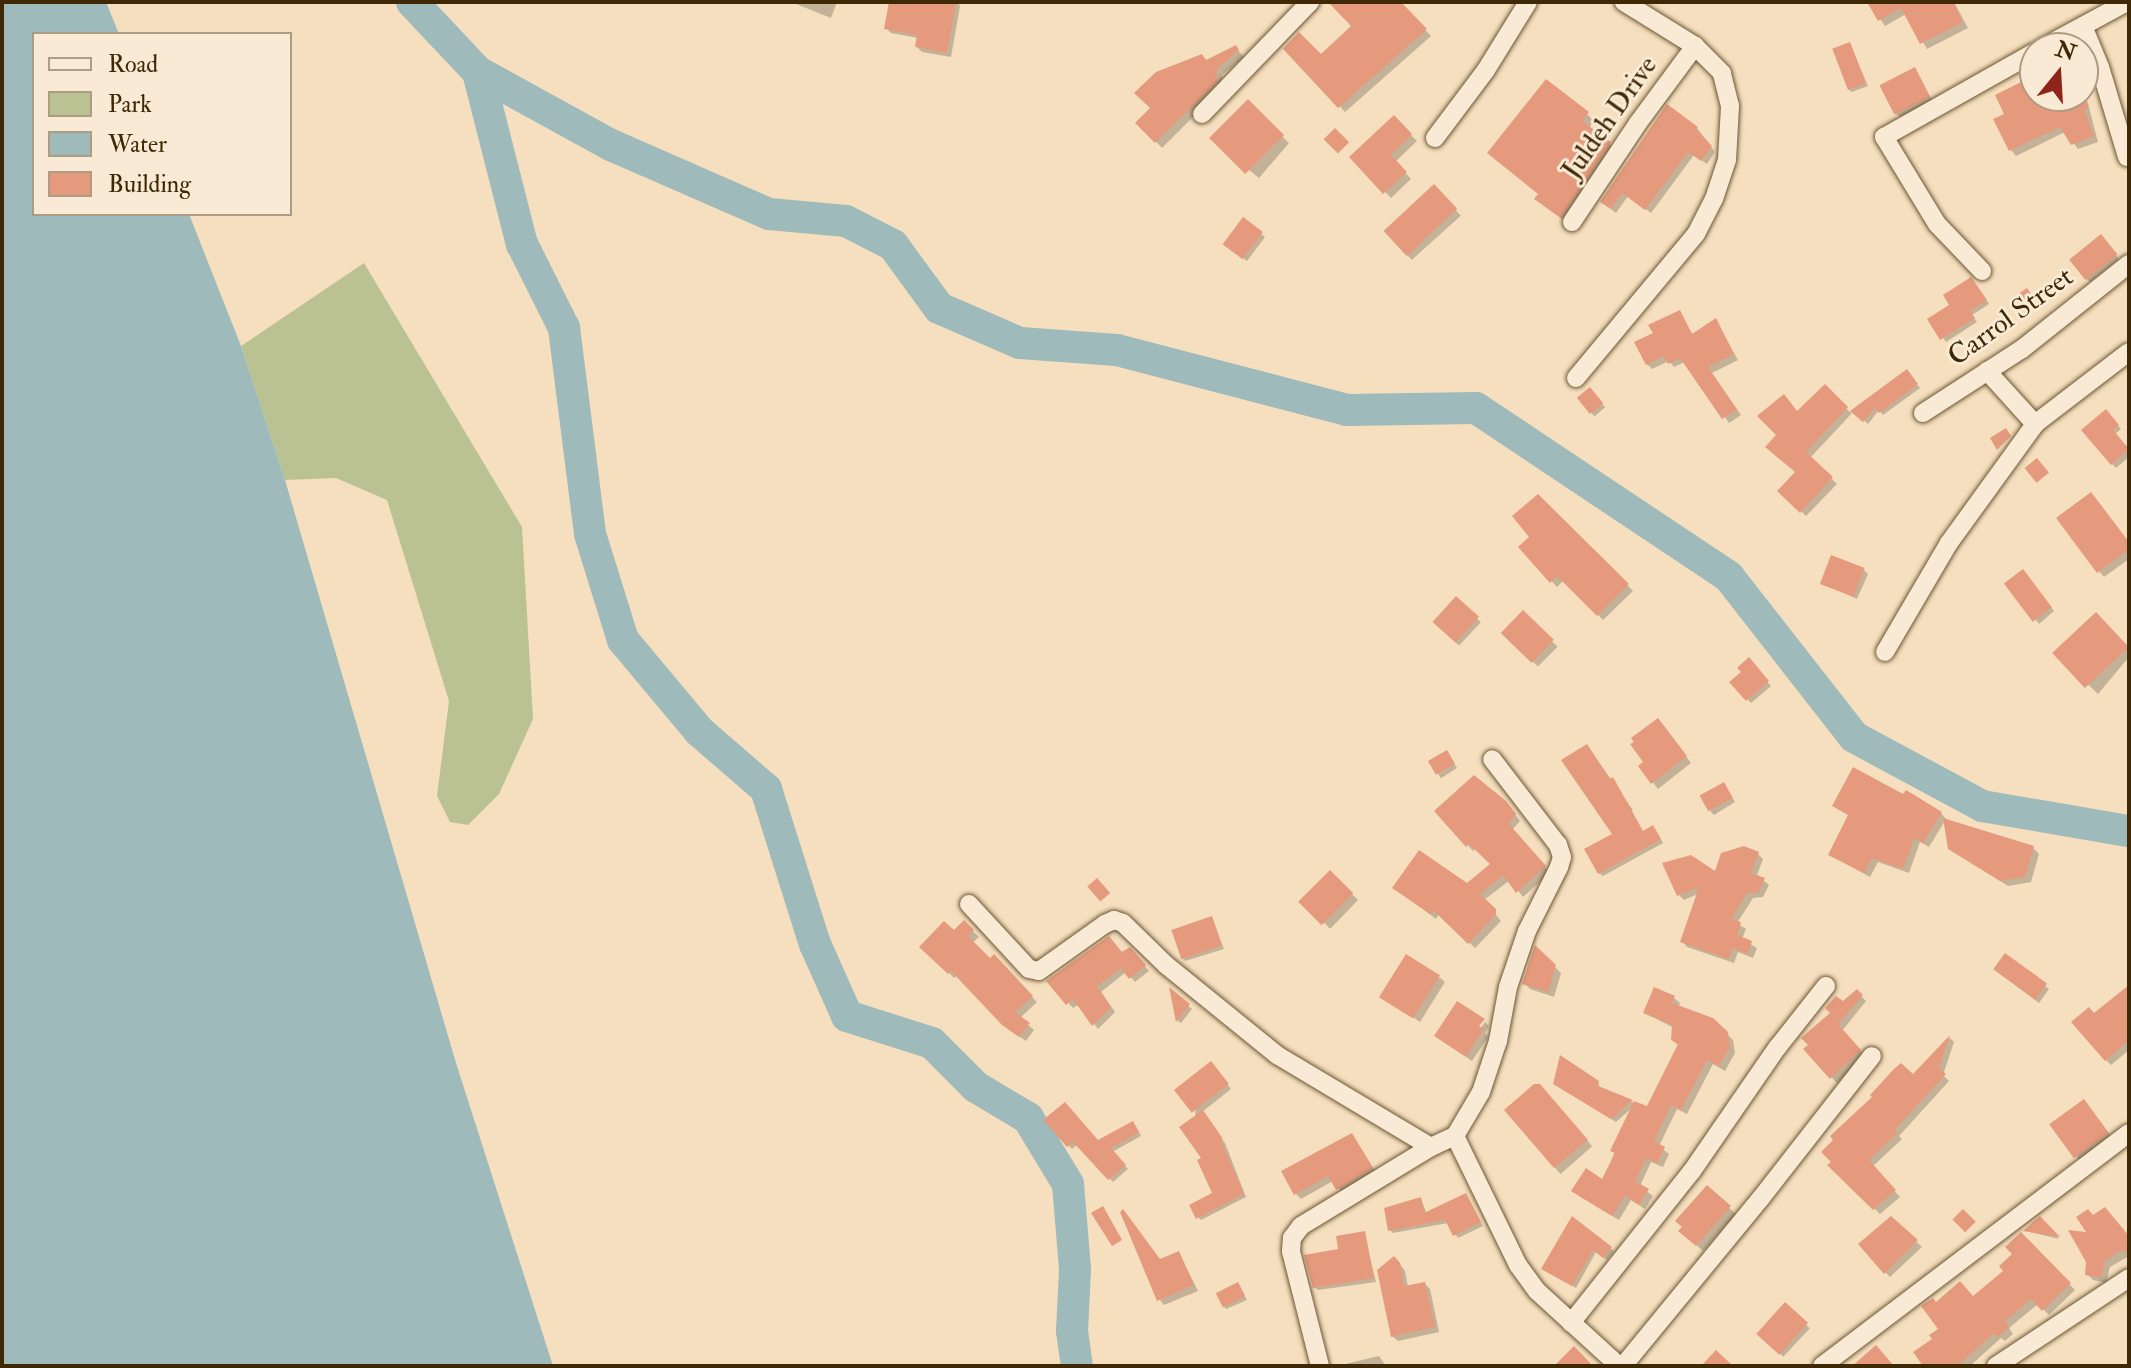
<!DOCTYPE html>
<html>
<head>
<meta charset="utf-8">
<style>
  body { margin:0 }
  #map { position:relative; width:2131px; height:1368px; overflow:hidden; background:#f5dfbe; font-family:"IM FELL Double Pica",serif }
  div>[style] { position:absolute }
  .green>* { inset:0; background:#bac293 }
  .water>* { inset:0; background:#9fbaba }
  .shadow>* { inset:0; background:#0003; transform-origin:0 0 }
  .river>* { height:32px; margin:-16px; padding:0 16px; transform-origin:16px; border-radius:16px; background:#9fbaba }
  .building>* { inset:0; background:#e59a7d; transform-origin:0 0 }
  .roads { filter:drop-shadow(0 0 2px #6c5633) drop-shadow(0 0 2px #6c5633) }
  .minor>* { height:18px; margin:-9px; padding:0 9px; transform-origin:9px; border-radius:9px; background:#f8ead5 }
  span { translate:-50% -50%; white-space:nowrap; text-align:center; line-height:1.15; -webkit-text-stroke:6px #f8ead5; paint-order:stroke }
  .street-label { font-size:28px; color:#3f2805 }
  .frame { position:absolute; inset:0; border:4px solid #3f2805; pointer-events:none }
  .legend { position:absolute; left:32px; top:32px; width:260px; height:184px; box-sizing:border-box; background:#f8ead5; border:2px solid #ae9c82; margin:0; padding:10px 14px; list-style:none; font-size:24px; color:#3f2805 }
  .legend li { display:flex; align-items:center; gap:16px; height:40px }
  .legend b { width:40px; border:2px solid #ae9c82 }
  .north { position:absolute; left:2019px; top:32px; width:80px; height:80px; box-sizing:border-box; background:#f8ead5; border:2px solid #ae9c82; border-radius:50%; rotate:18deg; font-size:22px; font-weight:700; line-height:32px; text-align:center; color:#3f2805 }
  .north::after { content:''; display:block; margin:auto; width:28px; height:36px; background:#8f2418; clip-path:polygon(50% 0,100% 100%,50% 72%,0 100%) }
</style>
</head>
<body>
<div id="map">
  <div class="green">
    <div style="clip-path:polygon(364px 263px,522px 527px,533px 719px,499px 794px,468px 825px,450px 822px,437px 796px,449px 701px,387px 500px,336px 478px,285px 480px,241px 346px)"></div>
  </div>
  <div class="water">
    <div style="clip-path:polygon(2px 2px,106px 2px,119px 34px,34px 34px,34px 214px,189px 214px,241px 346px,285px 480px,456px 1063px,553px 1366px,2px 1366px)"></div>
  </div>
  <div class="shadow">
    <div style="clip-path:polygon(791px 2px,837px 2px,831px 18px)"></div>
    <div style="clip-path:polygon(891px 2px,957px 2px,960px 6px,951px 57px,922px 52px,917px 47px,918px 38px,891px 33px,886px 28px)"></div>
    <div style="clip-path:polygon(1342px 2px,1399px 2px,1431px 36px,1345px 112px,1286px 49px,1321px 57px,1354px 26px)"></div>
    <div style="clip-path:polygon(1869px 2px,1954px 2px,1968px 28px,1927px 49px,1906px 14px,1885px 26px)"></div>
    <div style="clip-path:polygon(1850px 44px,1868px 86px,1852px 92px,1848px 89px)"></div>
    <div style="clip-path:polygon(1236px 48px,1244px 57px,1222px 75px,1222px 88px,1162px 148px,1138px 123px,1207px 62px)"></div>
    <div style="clip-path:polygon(1914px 69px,1932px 100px,1900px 117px,1896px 114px)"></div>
    <div style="clip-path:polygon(2035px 69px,2035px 96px,2083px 96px,2083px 73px,2089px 77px,2094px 89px,2086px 96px,2098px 142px,2078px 149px,2065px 132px,2016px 156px,2011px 150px,2007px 115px)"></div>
    <div style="clip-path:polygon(1248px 102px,1289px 143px,1259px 178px,1221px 147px)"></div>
    <div style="clip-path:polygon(1668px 107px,1697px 128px,1715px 152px,1707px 164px,1694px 155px,1651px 213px,1628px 196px,1616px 213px,1607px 206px)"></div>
    <div style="clip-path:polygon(1587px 114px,1594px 121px,1589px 128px,1617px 150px,1569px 224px,1544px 206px,1537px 199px,1540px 194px,1497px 160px)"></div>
    <div style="clip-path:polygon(1394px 118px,1417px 141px,1395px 162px,1411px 179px,1391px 198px,1352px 157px)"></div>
    <div style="left:1434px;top:186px;width:40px;height:66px;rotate:48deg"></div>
    <div style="clip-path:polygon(1243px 220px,1265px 237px,1247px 261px,1228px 247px)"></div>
    <div style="clip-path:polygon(2105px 240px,2119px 259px,2090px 282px,2086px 278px)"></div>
    <div style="clip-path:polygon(1975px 283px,1989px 304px,1972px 315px,1977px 322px,1946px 342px,1930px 320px,1952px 306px)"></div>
    <div style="clip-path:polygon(1679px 312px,1693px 335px,1716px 321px,1738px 360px,1712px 373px,1741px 415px,1729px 423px,1685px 362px,1674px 367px,1669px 361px,1652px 369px,1647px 364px)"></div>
    <div style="clip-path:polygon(1907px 372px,1920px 388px,1883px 415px,1879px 410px,1868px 424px,1854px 411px,1810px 458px,1837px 484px,1806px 516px,1780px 491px,1797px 473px,1798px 413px,1825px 387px,1851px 413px)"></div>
    <div style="left:1590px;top:390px;width:23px;height:14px;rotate:49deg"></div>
    <div style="clip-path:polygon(2106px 412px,2121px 429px,2115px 434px,2129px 451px,2129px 457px,2116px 468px,2112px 464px)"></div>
    <div style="clip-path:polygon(1557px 514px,1633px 591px,1603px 620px,1564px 580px,1557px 587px,1520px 547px)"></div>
    <div style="clip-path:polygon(2129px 543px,2129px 559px,2104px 577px,2099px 571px)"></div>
    <div style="clip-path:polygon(1864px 570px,1868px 574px,1857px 599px,1822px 583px)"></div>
    <div style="clip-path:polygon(2026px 575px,2054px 611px,2039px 624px,2036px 620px)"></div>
    <div style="left:1456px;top:599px;width:34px;height:32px;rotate:43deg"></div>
    <div style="left:1523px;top:612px;width:49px;height:28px;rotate:45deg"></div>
    <div style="clip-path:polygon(2109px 632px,2129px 649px,2129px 657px,2098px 694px,2057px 655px)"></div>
    <div style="clip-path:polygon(1748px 660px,1771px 686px,1751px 703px,1732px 682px,1743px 672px)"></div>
    <div style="clip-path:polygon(1664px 726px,1691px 763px,1658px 789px,1641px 767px)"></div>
    <div style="clip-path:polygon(1590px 750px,1633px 810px,1630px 812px,1643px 833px,1656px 831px,1663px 843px,1603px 876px,1599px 873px,1615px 834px)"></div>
    <div style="left:1447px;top:752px;width:19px;height:19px;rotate:58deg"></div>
    <div style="clip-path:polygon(1727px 789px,1735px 802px,1714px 815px,1710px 811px)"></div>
    <div style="clip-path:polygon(1835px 805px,1941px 813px,1946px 819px,1929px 847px,1920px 842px,1909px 873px,1878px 862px,1870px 877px,1830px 855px,1850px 816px)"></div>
    <div style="clip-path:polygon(1511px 809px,1520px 821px,1512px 830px,1550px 873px,1523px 897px,1510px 880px,1484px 900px,1501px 921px,1475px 948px,1439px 914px,1436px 919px,1395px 888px,1467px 885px,1493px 864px,1476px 848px,1473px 851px,1437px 811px)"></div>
    <div style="clip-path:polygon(2033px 848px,2039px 854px,2031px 882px,2008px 886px,1950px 849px)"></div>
    <div style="clip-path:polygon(1758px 854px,1763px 859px,1757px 875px,1769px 885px,1763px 897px,1753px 898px,1737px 923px,1746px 929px,1742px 939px,1757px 948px,1753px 958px,1738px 952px,1734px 963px,1687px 947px,1682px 941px,1698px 894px,1684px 900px,1679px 895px)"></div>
    <div style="left:1330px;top:873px;width:39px;height:40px;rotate:44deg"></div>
    <div style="clip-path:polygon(1212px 919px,1224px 949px,1185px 961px,1182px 957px)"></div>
    <div style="clip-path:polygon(964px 923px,979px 937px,972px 943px,990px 960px,994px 957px,1037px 1002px,1020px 1018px,1034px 1030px,1026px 1041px,1010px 1030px,958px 975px,954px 978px,922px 946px,954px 933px)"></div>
    <div style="clip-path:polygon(1130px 949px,1149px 971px,1135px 982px,1126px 972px,1101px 992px,1115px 1012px,1098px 1029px,1079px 1004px,1073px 1008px,1049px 981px)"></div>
    <div style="clip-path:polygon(1536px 949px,1561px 973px,1554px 997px,1530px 989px,1524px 983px)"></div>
    <div style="clip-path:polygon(1999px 973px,2045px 986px,2049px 989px,2039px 1003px)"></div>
    <div style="clip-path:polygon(1439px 977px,1445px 982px,1420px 1022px,1382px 996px)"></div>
    <div style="clip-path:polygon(2129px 987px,2129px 1050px,2111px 1065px,2106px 1060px)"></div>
    <div style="clip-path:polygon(1172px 992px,1192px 1009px,1181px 1023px,1178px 1021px)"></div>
    <div style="clip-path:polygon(1857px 992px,1866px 1001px,1842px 1031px,1865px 1056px,1837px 1083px,1806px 1050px)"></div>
    <div style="clip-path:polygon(1674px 998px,1680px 1003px,1678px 1008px,1712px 1020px,1733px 1040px,1735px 1053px,1725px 1071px,1713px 1064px,1687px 1114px,1677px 1109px,1659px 1146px,1669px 1154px,1663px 1167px,1651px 1162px,1640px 1186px,1653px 1196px,1645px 1209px,1631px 1200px,1619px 1220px,1579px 1196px,1603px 1181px,1633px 1107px,1616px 1122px,1559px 1087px,1598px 1083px,1601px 1089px,1648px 1109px,1679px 1046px,1673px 1040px,1674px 1028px,1645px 1013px)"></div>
    <div style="clip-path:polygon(1485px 1022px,1489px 1026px,1485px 1033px,1488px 1037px,1472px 1061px,1436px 1036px,1475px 1036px)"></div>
    <div style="clip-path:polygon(1950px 1038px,1954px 1042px,1943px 1075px,1949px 1081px,1899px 1136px,1902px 1139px,1872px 1167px,1900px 1197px,1880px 1214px,1830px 1165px,1875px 1097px,1913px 1077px)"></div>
    <div style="clip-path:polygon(1214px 1067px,1231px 1089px,1202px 1112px,1225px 1143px,1246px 1197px,1201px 1220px,1198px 1217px,1214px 1194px,1195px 1112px)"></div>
    <div style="left:1545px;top:1092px;width:72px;height:42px;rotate:49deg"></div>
    <div style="clip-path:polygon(2090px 1108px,2114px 1140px,2082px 1163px,2077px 1158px)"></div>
    <div style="clip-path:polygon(1046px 1120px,1098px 1142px,1136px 1127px,1141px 1136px,1112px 1152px,1128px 1169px,1113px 1182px,1078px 1144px,1072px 1149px)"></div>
    <div style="clip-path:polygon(1356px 1141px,1377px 1174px,1343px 1194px,1333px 1181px,1301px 1199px,1296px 1194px)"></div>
    <div style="clip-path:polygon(1707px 1188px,1736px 1214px,1703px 1251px,1681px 1231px)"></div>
    <div style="clip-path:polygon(1466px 1195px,1483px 1226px,1458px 1238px,1448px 1223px,1393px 1233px,1390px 1230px,1421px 1199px,1427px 1214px)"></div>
    <div style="clip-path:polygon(2094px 1218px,2129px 1238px,2129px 1256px,2110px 1267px,2106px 1283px,2093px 1280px,2087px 1274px)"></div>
    <div style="clip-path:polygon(1572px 1219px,1614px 1251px,1607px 1260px,1596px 1252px,1576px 1288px,1547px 1272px)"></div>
    <div style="clip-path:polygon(1891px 1219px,1922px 1247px,1890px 1277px,1885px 1272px)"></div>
    <div style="clip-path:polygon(2040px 1219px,2059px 1239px,2026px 1231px)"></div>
    <div style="clip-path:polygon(1364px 1233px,1376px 1282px,1318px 1290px,1314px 1287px,1340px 1250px)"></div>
    <div style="clip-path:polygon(2021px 1235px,2075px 1290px,2049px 1315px,2038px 1304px,2009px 1328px,2013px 1334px,2005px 1341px,2001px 1338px,1970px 1366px,1926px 1366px,1941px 1329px,1937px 1304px,1973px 1298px,2006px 1271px)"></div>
    <div style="clip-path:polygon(1179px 1253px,1198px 1291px,1164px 1305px,1159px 1299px)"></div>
    <div style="clip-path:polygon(1400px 1264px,1405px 1271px,1408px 1287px,1425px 1284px,1430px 1289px,1439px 1332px,1398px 1341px,1392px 1336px)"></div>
    <div style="clip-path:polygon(1238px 1284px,1247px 1300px,1226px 1309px,1223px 1305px)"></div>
    <div style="left:1785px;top:1305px;width:34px;height:39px;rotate:43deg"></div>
    <div style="clip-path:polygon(1379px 1356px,1386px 1366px,1337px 1366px)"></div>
  </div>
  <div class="river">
    <div style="left:412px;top:2px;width:96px;rotate:46.7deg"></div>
    <div style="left:478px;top:72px;width:152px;rotate:28.8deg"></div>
    <div style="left:611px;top:145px;width:172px;rotate:23.6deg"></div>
    <div style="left:769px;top:214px;width:77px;rotate:5.2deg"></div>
    <div style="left:846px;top:221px;width:53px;rotate:27.1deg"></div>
    <div style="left:893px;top:245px;width:78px;rotate:53.9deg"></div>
    <div style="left:939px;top:308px;width:88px;rotate:23.4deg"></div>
    <div style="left:1020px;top:343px;width:97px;rotate:4.1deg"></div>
    <div style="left:1117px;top:350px;width:238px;rotate:14.6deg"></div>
    <div style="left:1347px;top:410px;width:129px;rotate:-0.9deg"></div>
    <div style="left:1476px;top:408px;width:304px;rotate:33.7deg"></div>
    <div style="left:1729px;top:577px;width:203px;rotate:52deg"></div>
    <div style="left:1854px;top:737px;width:145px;rotate:28.3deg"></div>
    <div style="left:1982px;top:806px;width:149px;rotate:9.7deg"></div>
    <div style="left:478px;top:72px;width:178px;rotate:75.7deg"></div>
    <div style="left:522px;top:244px;width:94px;rotate:63.4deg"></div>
    <div style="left:564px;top:328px;width:208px;rotate:82.8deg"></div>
    <div style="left:590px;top:534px;width:111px;rotate:72.7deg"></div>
    <div style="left:623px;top:640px;width:119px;rotate:50.1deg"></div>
    <div style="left:699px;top:731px;width:89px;rotate:40.9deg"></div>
    <div style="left:766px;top:789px;width:163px;rotate:72.5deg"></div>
    <div style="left:815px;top:944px;width:79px;rotate:66deg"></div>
    <div style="left:847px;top:1016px;width:89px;rotate:17.6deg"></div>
    <div style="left:932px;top:1043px;width:62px;rotate:45deg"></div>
    <div style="left:976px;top:1087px;width:61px;rotate:30.8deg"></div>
    <div style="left:1028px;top:1118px;width:77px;rotate:58.8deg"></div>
    <div style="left:1068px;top:1184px;width:86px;rotate:85.3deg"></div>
    <div style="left:1075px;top:1270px;width:61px;rotate:92.8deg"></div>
    <div style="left:1072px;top:1331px;width:35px;rotate:82deg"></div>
  </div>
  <div class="building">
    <div style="clip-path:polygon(889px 2px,956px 2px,947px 53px,915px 47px,917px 35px,884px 29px)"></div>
    <div style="clip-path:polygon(1328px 2px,1401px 2px,1427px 29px,1338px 108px,1283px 49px,1299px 32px,1321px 54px,1351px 26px)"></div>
    <div style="clip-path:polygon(1867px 2px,1953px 2px,1963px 22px,1920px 44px,1901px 8px,1878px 21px)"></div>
    <div style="left:1850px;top:42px;width:44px;height:19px;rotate:69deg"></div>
    <div style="clip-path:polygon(1236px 45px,1239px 50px,1217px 69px,1217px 82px,1155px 143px,1135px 123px,1150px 108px,1134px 93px,1156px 72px,1202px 54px,1206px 60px)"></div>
    <div style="clip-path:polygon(2035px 66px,2035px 96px,2084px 96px,2089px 107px,2084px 109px,2094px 136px,2071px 145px,2060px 127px,2009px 151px,1993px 119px,2004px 114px,1995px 95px,2023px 81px,2020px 74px)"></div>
    <div style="left:1915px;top:67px;width:33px;height:40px;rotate:63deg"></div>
    <div style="clip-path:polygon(1546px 79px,1589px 112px,1582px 121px,1611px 142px,1561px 218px,1534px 199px,1538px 194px,1487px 153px)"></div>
    <div style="left:1248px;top:99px;width:51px;height:55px;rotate:45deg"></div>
    <div style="clip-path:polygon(1667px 104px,1698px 127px,1696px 129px,1712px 146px,1701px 161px,1688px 152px,1645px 210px,1622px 193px,1611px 209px,1600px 202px)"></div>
    <div style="clip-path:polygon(1394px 115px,1412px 134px,1391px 155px,1407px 172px,1383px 194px,1349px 157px)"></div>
    <div style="left:1335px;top:128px;width:20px;height:16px;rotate:45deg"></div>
    <div style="left:1434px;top:184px;width:34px;height:69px;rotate:47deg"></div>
    <div style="left:1243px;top:217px;width:25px;height:34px;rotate:37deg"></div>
    <div style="left:2101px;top:234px;width:26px;height:41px;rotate:51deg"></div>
    <div style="clip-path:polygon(1971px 277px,1987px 300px,1970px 311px,1975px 318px,1940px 340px,1927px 319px,1949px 305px,1943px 295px)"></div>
    <div style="left:2027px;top:288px;width:14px;height:19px;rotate:56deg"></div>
    <div style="clip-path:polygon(1680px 310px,1692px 334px,1716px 318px,1734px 354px,1708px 367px,1737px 410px,1722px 419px,1680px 358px,1668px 364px,1664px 356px,1646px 365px,1634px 342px,1653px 333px,1648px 325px)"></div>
    <div style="clip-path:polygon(1907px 369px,1918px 384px,1879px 413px,1875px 408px,1863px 422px,1850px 411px)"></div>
    <div style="clip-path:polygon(1825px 384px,1848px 407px,1806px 452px,1833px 477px,1800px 513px,1777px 491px,1795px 472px,1765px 447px,1776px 435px,1757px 416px,1784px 394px,1797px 411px)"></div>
    <div style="left:1590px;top:387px;width:21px;height:17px;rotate:51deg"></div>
    <div style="clip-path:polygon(2106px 409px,2119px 425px,2113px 430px,2129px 449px,2111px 465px,2081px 430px)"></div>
    <div style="clip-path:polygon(2006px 428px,2011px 436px,1997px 450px,1990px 438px)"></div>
    <div style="left:2037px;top:458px;width:19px;height:16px;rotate:51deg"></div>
    <div style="clip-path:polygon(2091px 492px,2129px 542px,2129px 549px,2097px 573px,2056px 518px)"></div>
    <div style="clip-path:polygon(1538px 494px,1629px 584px,1597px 616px,1557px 576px,1550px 583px,1518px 547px,1529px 537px,1512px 516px)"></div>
    <div style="left:1831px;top:555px;width:36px;height:31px;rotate:21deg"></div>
    <div style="left:2023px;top:569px;width:48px;height:24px;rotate:53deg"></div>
    <div style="left:1456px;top:596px;width:31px;height:35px;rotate:42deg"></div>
    <div style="left:1523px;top:610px;width:43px;height:32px;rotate:44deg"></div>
    <div style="left:2096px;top:612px;width:48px;height:60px;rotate:47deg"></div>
    <div style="clip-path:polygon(1749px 657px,1769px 681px,1746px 701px,1729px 682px,1741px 672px,1737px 668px)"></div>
    <div style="clip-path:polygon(1658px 718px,1687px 756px,1651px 784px,1638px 766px,1643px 762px,1630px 744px,1634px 742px,1631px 738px)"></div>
    <div style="clip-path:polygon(1587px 744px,1610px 779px,1613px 777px,1643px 831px,1653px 825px,1661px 839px,1598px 874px,1584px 849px,1612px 834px,1561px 760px)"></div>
    <div style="left:1447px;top:750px;width:16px;height:22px;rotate:60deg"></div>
    <div style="clip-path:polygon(1853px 767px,1903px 794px,1906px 790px,1942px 812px,1923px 843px,1914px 838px,1903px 869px,1872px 858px,1864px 873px,1828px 855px,1848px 815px,1832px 806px)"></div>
    <div style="clip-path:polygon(1474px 775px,1506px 801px,1516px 814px,1508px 823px,1546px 866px,1516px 893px,1503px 875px,1480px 894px,1496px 909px,1496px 914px,1468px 944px,1433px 910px,1430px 914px,1392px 888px,1419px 850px,1467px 883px,1490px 864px,1469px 844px,1466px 847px,1434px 811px)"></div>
    <div style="left:1724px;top:782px;width:18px;height:28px;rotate:61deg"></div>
    <div style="clip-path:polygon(1943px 818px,2034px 846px,2025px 877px,2000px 881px,1948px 849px)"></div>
    <div style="clip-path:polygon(1744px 846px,1759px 852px,1751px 873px,1765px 878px,1758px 893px,1747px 893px,1731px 919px,1741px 922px,1737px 935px,1752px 941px,1748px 954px,1732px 948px,1729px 959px,1680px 942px,1699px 887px,1677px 896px,1662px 863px,1691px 855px,1715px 871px,1721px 853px)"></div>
    <div style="left:1330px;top:870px;width:33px;height:45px;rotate:45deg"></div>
    <div style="left:1097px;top:878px;width:20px;height:13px;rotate:49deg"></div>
    <div style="left:1212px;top:916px;width:31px;height:43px;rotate:71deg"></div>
    <div style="clip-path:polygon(964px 920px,974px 930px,968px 936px,990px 958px,994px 954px,1033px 996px,1015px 1012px,1030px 1023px,1019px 1037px,1002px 1025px,951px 971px,948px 974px,919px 947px,944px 921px,954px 930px)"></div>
    <div style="clip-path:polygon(1109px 936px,1122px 952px,1130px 947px,1146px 965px,1129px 979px,1121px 968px,1097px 986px,1111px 1007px,1092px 1026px,1073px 999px,1066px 1005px,1046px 981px)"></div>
    <div style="clip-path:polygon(1535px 945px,1556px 965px,1548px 992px,1522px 984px)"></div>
    <div style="left:2005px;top:953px;width:52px;height:20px;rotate:36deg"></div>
    <div style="left:1406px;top:954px;width:40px;height:51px;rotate:32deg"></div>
    <div style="clip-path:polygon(2129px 985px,2129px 1040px,2105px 1061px,2071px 1022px,2089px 1007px,2094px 1013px)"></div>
    <div style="clip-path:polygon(1169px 987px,1190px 1004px,1176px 1022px)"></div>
    <div style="clip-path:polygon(1654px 987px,1675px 996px,1672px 1003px,1713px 1018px,1728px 1032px,1730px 1047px,1719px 1066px,1707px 1060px,1681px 1110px,1671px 1105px,1654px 1141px,1665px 1147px,1657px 1163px,1646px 1158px,1635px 1181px,1649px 1189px,1639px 1205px,1625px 1196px,1612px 1216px,1571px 1191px,1586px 1168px,1602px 1179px,1615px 1153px,1610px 1151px,1634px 1101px,1647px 1106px,1678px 1044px,1671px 1040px,1672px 1025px,1643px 1013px)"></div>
    <div style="clip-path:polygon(1857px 989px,1863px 995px,1838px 1024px,1861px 1050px,1830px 1079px,1803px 1049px,1808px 1045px,1801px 1038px,1830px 1013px,1825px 1008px,1836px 996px,1843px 1001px)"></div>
    <div style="clip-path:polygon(1457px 1001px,1485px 1019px,1479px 1026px,1484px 1029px,1466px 1057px,1434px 1036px)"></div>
    <div style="clip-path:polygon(1950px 1035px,1939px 1068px,1946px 1074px,1895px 1129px,1898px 1132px,1869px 1160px,1896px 1190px,1873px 1210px,1827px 1165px,1831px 1162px,1821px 1152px,1833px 1140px,1830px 1136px,1872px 1097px,1870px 1095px,1894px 1069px,1901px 1063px,1913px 1074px)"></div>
    <div style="clip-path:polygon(1560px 1055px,1599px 1081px,1598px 1086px,1633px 1100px,1611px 1119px,1553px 1084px)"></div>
    <div style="left:1211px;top:1061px;width:29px;height:47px;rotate:52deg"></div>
    <div style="clip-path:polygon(1534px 1084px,1540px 1084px,1588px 1140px,1554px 1168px,1504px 1110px)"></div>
    <div style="left:2084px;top:1099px;width:42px;height:43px;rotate:54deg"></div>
    <div style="clip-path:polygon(1065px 1102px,1098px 1140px,1133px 1121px,1139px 1132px,1111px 1148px,1126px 1165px,1108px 1180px,1073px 1142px,1067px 1147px,1043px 1120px)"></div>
    <div style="clip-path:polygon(1203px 1110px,1223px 1139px,1221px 1141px,1244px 1194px,1196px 1219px,1189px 1205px,1212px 1193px,1197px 1160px,1201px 1158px,1179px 1127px)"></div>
    <div style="clip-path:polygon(1352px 1133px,1373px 1168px,1336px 1190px,1328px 1176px,1294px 1195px,1281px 1171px)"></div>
    <div style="clip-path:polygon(1707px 1185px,1731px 1206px,1696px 1246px,1678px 1231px,1682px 1227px,1675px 1221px)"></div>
    <div style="clip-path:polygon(1466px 1193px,1481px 1222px,1453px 1236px,1445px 1220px,1388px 1231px,1384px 1208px,1421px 1197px,1424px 1213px)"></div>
    <div style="clip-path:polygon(1103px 1206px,1122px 1240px,1112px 1246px,1091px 1213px)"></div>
    <div style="clip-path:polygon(2105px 1207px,2129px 1236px,2129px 1252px,2119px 1251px,2105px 1261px,2101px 1278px,2085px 1275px,2086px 1262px,2068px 1230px,2086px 1232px,2076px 1217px,2088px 1209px,2093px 1215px)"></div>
    <div style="clip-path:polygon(1123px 1209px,1160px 1259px,1179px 1251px,1194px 1285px,1157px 1301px,1120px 1212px)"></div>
    <div style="left:1963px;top:1209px;width:18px;height:15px;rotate:45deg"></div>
    <div style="clip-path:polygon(1572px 1216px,1612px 1247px,1603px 1258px,1593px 1250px,1572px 1286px,1541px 1269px)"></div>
    <div style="clip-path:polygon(1891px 1216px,1918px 1240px,1884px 1274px,1858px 1244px)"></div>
    <div style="clip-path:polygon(2040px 1216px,2060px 1237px,2023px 1231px)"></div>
    <div style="clip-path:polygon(1365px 1231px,1374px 1278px,1313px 1288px,1304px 1255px,1338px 1249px,1336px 1236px)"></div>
    <div style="clip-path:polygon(2021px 1232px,2071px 1283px,2042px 1311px,2031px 1299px,2005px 1321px,2009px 1327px,1998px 1337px,1994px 1333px,1957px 1366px,1923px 1366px,1913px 1352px,1932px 1339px,1929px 1335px,1938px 1329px,1921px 1306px,1933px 1298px,1936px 1302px,1960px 1281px,1973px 1296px,2003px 1271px,1999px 1266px,2012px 1254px,2005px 1247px)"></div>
    <div style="clip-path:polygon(1394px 1256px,1400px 1263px,1404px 1286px,1425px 1282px,1435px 1327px,1391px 1337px,1377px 1270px)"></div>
    <div style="left:1238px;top:1282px;width:16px;height:25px;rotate:63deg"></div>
    <div style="left:1785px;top:1302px;width:31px;height:43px;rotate:42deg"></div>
    <div style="clip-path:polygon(1876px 1345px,1894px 1366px,1852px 1366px)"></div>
    <div style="clip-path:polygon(1574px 1346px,1593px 1366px,1554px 1366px)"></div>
    <div style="clip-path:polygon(1716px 1350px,1733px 1366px,1701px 1366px)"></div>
  </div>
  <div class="roads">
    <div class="minor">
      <div style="left:2083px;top:26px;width:44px;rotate:67.5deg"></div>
      <div style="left:2100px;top:67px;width:94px;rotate:73.3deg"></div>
      <div style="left:2042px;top:48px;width:97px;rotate:-28.4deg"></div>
      <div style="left:1202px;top:114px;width:156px;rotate:-46deg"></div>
      <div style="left:1435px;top:138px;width:85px;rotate:-53.1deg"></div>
      <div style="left:1486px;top:70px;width:80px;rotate:-58.3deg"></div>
      <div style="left:1572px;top:222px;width:119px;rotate:-56.3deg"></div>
      <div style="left:1638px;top:123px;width:96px;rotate:-53.5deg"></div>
      <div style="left:1982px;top:271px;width:65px;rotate:-133.8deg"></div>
      <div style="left:1937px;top:224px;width:102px;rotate:-121.3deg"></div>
      <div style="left:1884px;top:137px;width:173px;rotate:-29.4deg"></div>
      <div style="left:1987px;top:371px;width:72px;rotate:47.8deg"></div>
      <div style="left:1576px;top:378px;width:187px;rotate:-50.2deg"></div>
      <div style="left:1696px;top:234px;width:39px;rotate:-63deg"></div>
      <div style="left:1714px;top:199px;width:41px;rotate:-71.6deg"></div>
      <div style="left:1727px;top:160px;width:54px;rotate:-86.8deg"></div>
      <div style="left:1730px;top:106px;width:34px;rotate:-104deg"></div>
      <div style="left:1722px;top:73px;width:38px;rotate:-135deg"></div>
      <div style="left:1695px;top:46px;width:84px;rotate:-148.2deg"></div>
      <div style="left:1923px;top:413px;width:118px;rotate:-32.9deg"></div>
      <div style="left:2022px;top:349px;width:137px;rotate:-38.5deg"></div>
      <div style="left:1885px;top:652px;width:126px;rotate:-59.6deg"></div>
      <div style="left:1949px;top:543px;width:147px;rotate:-54.1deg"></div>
      <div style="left:2035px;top:424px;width:118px;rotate:-37.5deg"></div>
      <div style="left:969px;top:904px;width:88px;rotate:47.3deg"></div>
      <div style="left:1029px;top:969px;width:10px;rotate:11deg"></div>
      <div style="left:1039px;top:971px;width:81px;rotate:-35.5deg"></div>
      <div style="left:1105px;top:924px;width:10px;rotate:-24deg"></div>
      <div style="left:1114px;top:920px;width:9px;rotate:18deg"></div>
      <div style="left:1123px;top:923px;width:60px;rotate:44.3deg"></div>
      <div style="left:1166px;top:965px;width:143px;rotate:39deg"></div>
      <div style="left:1277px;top:1055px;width:179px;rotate:30.9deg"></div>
      <div style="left:1455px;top:1136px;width:144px;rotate:64deg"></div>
      <div style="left:1518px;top:1265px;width:32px;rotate:54deg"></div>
      <div style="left:1537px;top:1291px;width:111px;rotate:42.4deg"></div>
      <div style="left:1571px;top:1323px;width:194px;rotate:-51.5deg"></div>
      <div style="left:1692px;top:1171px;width:150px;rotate:-55.4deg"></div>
      <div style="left:1777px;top:1048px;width:79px;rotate:-51.7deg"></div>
      <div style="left:1320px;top:1366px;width:119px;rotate:-104.2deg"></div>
      <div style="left:1291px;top:1251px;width:13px;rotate:-86deg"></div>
      <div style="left:1292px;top:1238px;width:15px;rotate:-53deg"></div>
      <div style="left:1301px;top:1226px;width:152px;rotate:-31.3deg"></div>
      <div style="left:1431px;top:1147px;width:26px;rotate:-25deg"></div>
      <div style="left:1455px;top:1136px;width:51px;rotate:-59.4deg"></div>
      <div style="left:1481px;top:1092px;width:54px;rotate:-71.6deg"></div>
      <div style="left:1498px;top:1041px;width:55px;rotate:-79.5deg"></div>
      <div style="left:1508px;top:987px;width:59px;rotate:-71.3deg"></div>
      <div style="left:1527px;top:931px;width:72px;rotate:-63.4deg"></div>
      <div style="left:1559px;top:867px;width:10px;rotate:-73deg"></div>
      <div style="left:1562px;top:857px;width:13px;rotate:-108deg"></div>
      <div style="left:1558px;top:845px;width:108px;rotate:-127.5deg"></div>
      <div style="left:1623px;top:1366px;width:217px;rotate:-50.6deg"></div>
      <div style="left:1761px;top:1198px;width:180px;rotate:-52deg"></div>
      <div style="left:1822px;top:1366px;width:385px;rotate:-37.2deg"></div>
      <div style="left:1996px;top:1366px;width:159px;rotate:-33.5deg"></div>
    </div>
  </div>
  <div class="street-label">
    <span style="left:1610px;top:118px;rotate:-55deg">Juldeh Drive</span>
    <span style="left:2011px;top:317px;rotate:-36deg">Carrol Street</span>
  </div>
  <div class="frame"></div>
  <ul class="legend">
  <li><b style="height:10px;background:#f8ead5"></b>Road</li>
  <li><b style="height:22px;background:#bac293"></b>Park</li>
  <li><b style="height:22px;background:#9fbaba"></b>Water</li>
  <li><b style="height:22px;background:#e59a7d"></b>Building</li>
  </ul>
  <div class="north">N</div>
</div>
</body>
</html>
